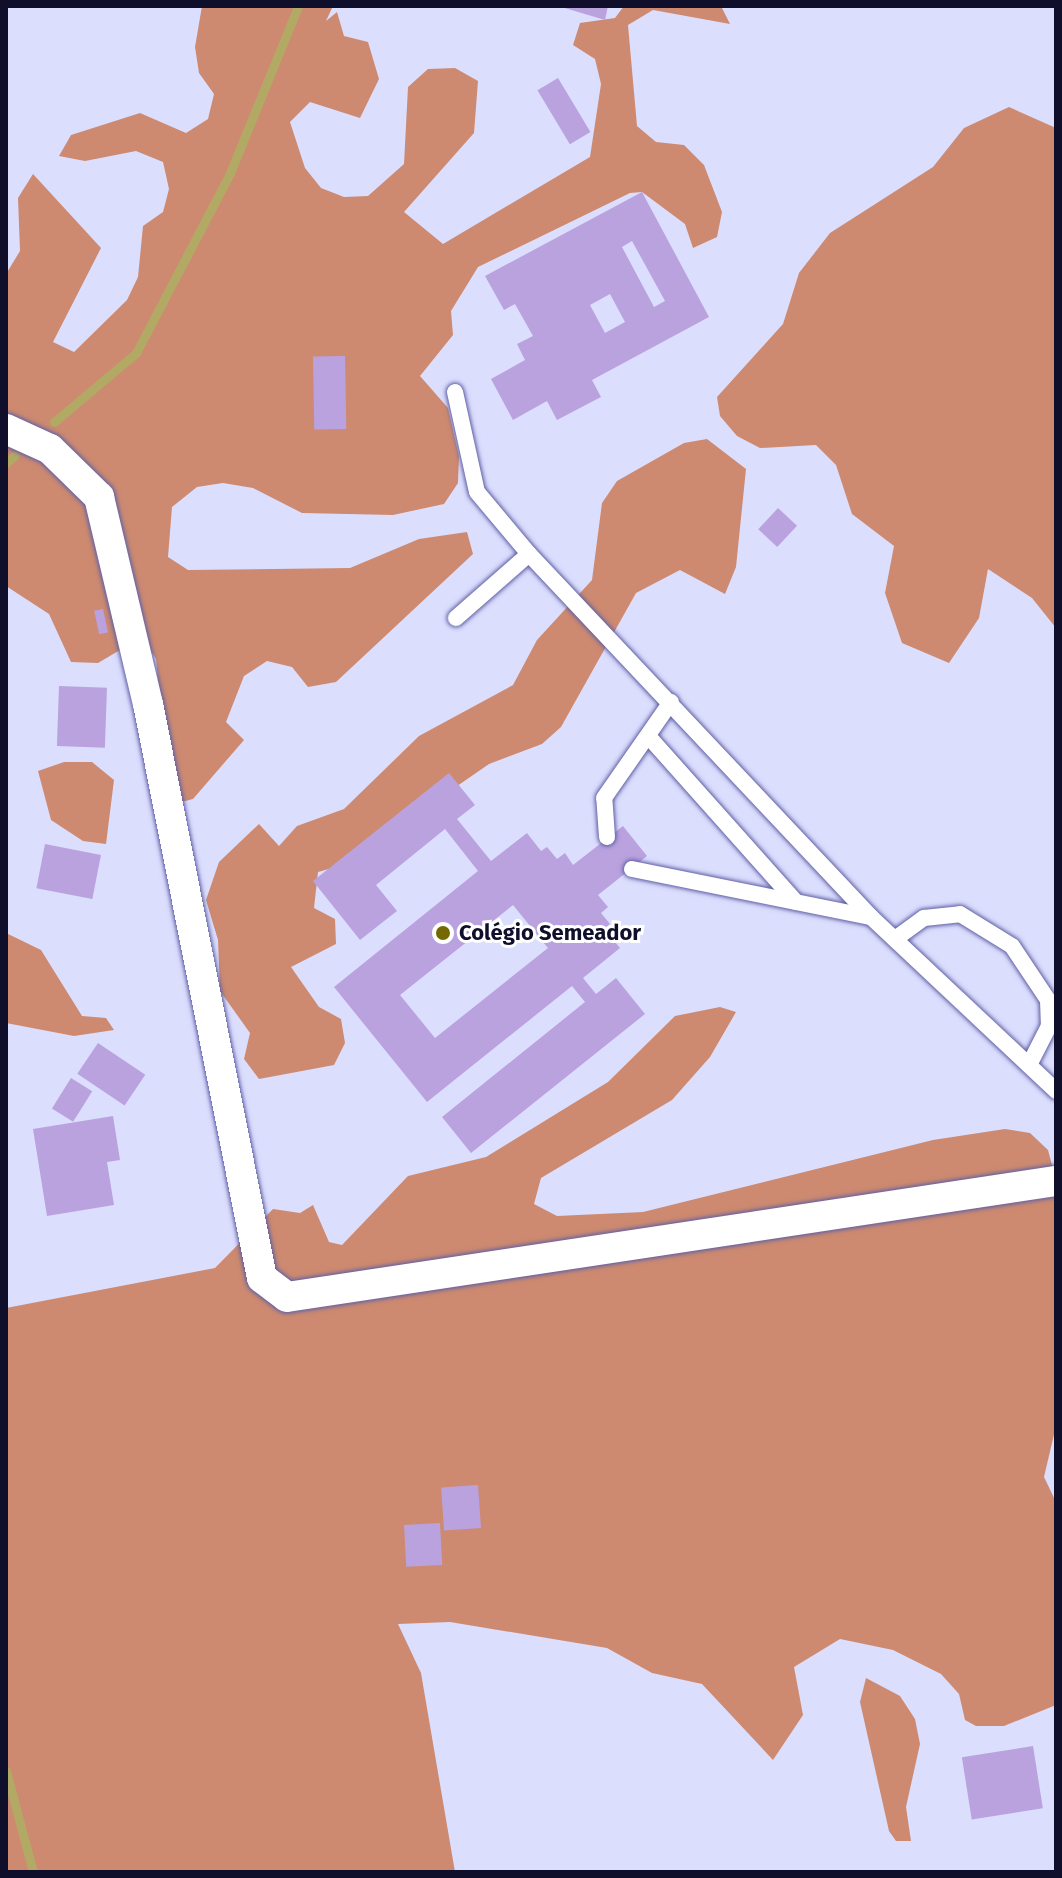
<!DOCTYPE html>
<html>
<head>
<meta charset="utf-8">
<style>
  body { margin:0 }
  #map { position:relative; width:1062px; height:1878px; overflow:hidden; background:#dcdefe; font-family:"Fira Sans",sans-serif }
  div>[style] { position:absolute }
  .forest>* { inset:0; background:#cd8a70 }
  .stream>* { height:9px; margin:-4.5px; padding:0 4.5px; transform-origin:4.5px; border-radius:4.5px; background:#b2a965 }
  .building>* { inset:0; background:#baa2df; transform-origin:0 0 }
  .roads { filter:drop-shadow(0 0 2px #5f5fa5) drop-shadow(0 0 2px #5f5fa5) }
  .lane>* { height:16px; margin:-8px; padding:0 8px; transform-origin:8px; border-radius:8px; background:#fff }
  .street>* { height:30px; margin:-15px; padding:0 15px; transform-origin:15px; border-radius:15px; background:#fff }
  .dots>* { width:22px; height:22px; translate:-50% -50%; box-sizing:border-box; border:4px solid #fff; border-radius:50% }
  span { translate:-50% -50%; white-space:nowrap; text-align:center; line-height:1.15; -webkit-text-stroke:6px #fff; paint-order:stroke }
  .poi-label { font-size:22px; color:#100f2b; font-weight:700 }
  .left { translate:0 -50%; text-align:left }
  .frame { position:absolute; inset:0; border:8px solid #100f2b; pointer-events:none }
</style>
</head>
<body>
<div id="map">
  <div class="forest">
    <div style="clip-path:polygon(202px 6px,333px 6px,326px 21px,337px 12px,344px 36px,368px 42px,379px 79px,360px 118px,310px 102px,290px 122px,305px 168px,321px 188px,344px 197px,368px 196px,404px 164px,408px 87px,428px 69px,455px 68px,478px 81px,474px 133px,404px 212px,443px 244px,590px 157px,601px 84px,595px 59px,573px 45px,580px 23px,615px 18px,624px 6px,721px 6px,730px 24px,653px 10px,628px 25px,637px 126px,656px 142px,684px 145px,704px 165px,722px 212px,717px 237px,693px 248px,685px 224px,642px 192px,630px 193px,478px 267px,451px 311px,453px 335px,420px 376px,448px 408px,459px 456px,458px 483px,444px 504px,393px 515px,302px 513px,253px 488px,223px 483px,197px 487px,172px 507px,168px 557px,188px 570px,350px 568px,419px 539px,467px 532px,473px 554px,336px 682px,308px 687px,292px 667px,267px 661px,244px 676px,226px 722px,244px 740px,193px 799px,170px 805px,156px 659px,142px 637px,98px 663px,71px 662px,49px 614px,6px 586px,6px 274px,20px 251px,18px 198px,33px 174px,101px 248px,53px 342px,74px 352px,127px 300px,138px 277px,143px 226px,163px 212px,169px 189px,163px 162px,136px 151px,85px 161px,59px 156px,71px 135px,140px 113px,186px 133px,208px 119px,214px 94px,199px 73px,195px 47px)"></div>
    <div style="clip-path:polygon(1009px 107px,1056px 128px,1056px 628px,1032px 598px,988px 569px,979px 618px,949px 663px,902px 643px,885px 593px,894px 546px,852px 514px,836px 465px,816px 445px,760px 448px,737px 436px,720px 416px,717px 397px,783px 324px,799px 273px,830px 233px,933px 167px,964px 128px)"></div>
    <div style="clip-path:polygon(707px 439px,746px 469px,736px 567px,725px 594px,680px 570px,636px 593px,561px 727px,542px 744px,489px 764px,343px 865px,318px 872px,314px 908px,335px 919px,336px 944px,291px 967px,319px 1007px,341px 1019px,345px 1043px,334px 1065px,259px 1079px,244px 1059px,250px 1033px,220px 991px,218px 940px,206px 900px,219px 862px,259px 824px,279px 846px,297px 826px,344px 809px,419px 736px,513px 685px,537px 640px,592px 580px,602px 503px,617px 481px,684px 443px)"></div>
    <div style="clip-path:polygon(64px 762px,92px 762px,114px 780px,106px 844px,83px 841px,51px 820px,38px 771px)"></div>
    <div style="clip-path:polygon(6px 933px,41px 950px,82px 1016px,106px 1018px,114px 1030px,74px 1036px,6px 1023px)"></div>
    <div style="clip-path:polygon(720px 1007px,736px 1012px,710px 1057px,672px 1100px,541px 1178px,534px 1204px,557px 1216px,643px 1212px,933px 1140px,1005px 1129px,1030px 1133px,1048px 1150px,1056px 1180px,1056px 1426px,1044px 1477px,1056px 1502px,1056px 1705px,1004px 1726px,976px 1726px,965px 1720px,959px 1694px,941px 1674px,893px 1650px,840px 1639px,794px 1667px,803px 1715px,773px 1760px,702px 1684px,652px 1673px,607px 1648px,450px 1622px,398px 1624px,421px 1673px,455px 1872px,6px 1872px,6px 1308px,215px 1268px,273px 1209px,300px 1213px,313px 1205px,329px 1242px,342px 1245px,408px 1176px,486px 1157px,608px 1082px,675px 1016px)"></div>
    <div style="clip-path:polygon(866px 1678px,900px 1696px,915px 1719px,920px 1744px,906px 1807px,911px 1841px,896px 1841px,889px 1831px,860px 1702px)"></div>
  </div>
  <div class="stream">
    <div style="left:54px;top:422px;width:107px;rotate:-40.1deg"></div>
    <div style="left:136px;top:353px;width:203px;rotate:-62.4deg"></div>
    <div style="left:230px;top:173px;width:180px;rotate:-67.8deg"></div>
    <div style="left:6px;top:463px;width:11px;rotate:-41deg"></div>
    <div style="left:6px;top:1771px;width:105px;rotate:75deg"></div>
  </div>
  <div class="building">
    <div style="clip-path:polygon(558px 6px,608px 6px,605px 20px)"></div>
    <div style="left:558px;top:78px;width:63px;height:24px;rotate:59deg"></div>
    <div style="clip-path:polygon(evenodd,642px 192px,709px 317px,592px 380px,601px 397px,557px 420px,547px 401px,513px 420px,491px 379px,525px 360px,517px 344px,533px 336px,515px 304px,504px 310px,485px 276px,642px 192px,632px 241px,665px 301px,654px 307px,622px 247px,632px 241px,642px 192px,610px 294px,625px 322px,605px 333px,590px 305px,610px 294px)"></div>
    <div style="left:345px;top:356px;width:73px;height:32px;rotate:89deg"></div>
    <div style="left:778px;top:508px;width:26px;height:29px;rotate:43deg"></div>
    <div style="left:103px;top:609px;width:24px;height:9px;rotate:78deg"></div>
    <div style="left:59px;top:686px;width:48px;height:60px;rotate:2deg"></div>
    <div style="clip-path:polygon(evenodd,449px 773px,475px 805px,457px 819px,491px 861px,527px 833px,541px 851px,547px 847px,557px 859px,565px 853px,573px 865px,623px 826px,647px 856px,598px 895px,608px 907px,601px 913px,610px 924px,604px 929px,620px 948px,583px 978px,596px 994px,616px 978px,645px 1014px,471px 1153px,442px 1117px,585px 1002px,572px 986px,427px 1102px,334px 987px,478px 871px,445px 829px,376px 885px,397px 911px,360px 940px,313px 881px,449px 773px,513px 905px,548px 948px,435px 1038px,400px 995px,513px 905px)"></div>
    <div style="left:45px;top:844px;width:57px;height:45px;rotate:11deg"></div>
    <div style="left:98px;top:1043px;width:57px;height:37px;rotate:34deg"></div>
    <div style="left:71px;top:1078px;width:25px;height:36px;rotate:32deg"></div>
    <div style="clip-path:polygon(113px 1116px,120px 1160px,107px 1162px,114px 1205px,47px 1216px,33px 1129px)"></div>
    <div style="left:478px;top:1485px;width:43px;height:37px;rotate:86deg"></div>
    <div style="left:440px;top:1523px;width:42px;height:36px;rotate:87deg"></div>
    <div style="left:1033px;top:1746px;width:63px;height:72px;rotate:81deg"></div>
  </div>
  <div class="roads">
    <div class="lane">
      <div style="left:455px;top:392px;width:102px;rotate:77.6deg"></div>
      <div style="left:477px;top:492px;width:81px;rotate:50deg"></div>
      <div style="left:529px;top:554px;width:499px;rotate:46.7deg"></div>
      <div style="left:871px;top:917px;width:254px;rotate:43.2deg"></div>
      <div style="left:456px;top:618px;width:97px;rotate:-41.2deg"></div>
      <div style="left:649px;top:737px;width:221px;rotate:48.3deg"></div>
      <div style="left:607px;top:837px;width:39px;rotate:-94deg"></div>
      <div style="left:604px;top:798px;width:117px;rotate:-55.1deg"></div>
      <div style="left:632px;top:869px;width:244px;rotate:11.4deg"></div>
      <div style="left:895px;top:939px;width:36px;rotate:-36deg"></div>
      <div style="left:924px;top:918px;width:36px;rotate:-6deg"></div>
      <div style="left:960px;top:914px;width:61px;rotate:31.6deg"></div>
      <div style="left:1012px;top:946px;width:65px;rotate:56.3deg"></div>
      <div style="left:1048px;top:1000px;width:26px;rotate:88deg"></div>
      <div style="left:1049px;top:1026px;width:44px;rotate:117.1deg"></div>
    </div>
    <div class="street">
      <div style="left:6px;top:429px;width:48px;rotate:24.4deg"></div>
      <div style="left:50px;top:449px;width:69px;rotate:44.4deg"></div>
      <div style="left:99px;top:497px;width:213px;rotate:76.7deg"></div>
      <div style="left:148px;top:704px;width:585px;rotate:78.77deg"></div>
      <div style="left:262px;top:1278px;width:31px;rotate:37deg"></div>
      <div style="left:287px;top:1297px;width:778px;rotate:-8.58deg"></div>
    </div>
  </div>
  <div class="dots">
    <div style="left:443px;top:933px;background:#746900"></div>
  </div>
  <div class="poi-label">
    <span class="left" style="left:459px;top:933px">Colégio Semeador</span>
  </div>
  <div class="frame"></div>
</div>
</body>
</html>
